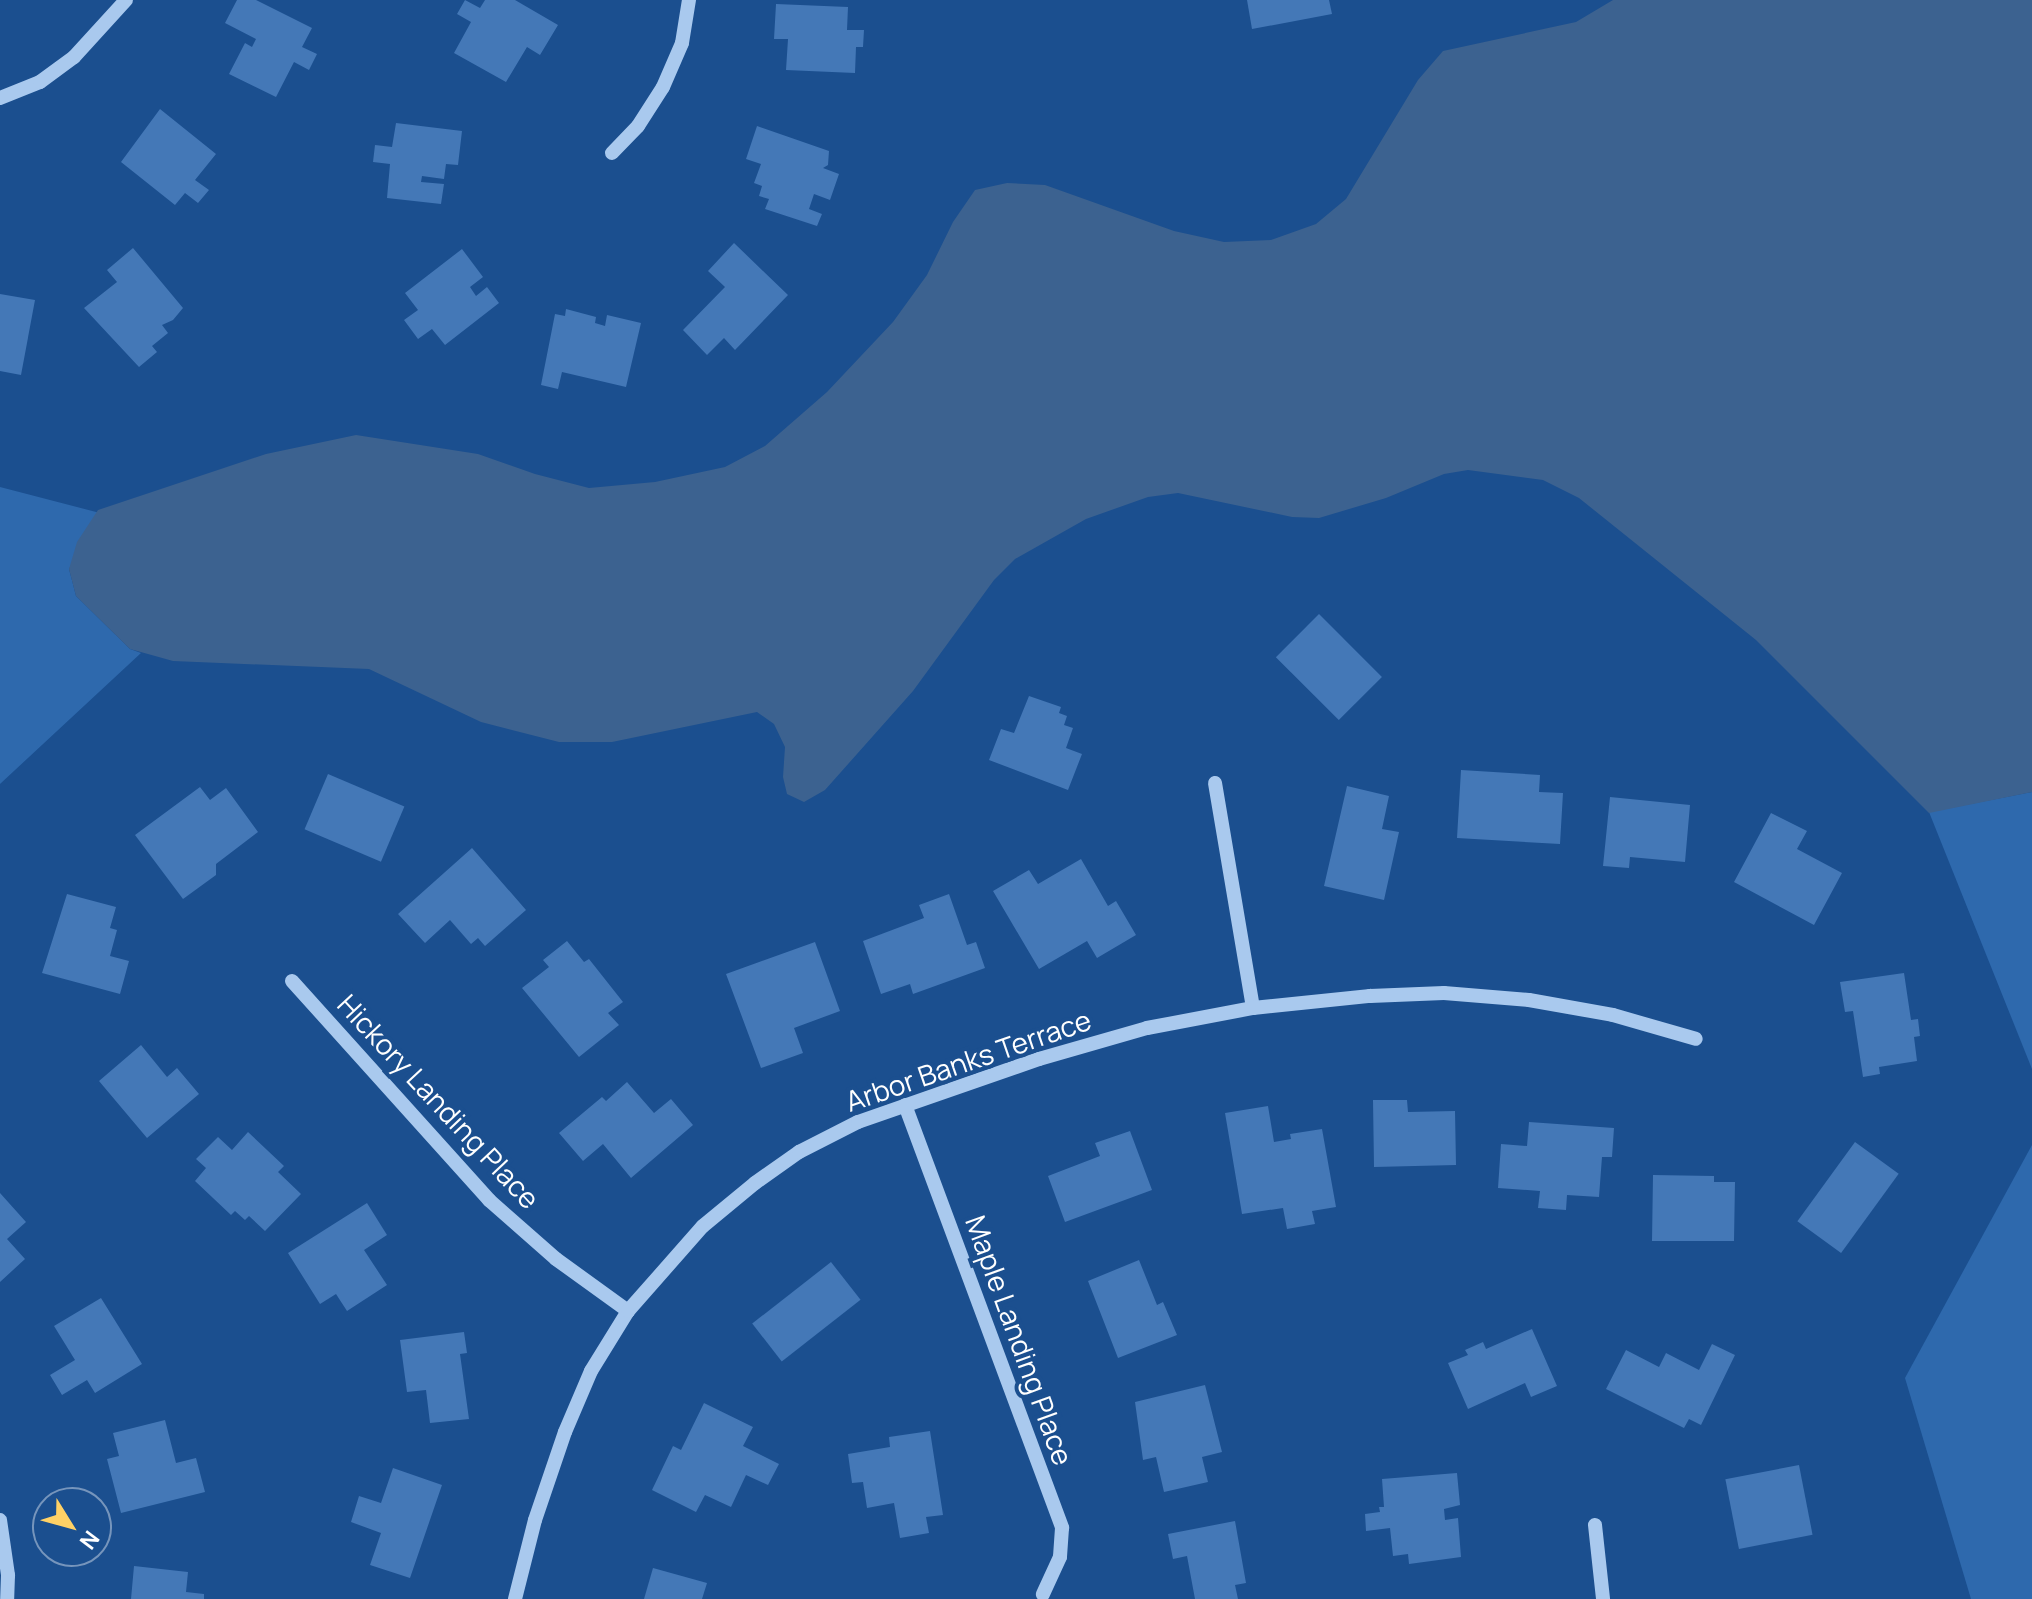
<!DOCTYPE html>
<html>
<head>
<meta charset="utf-8">
<style>
  body { margin:0 }
  #map { position:relative; width:2032px; height:1599px; overflow:hidden; background:#1b4f8f; font-family:Manrope,sans-serif }
  div>[style] { position:absolute }
  .green>* { inset:0; background:#2e69ad }
  .water>* { inset:0; background:#3c6290 }
  .building>* { inset:0; background:#4478b7; transform-origin:0 0 }
  .minor>* { height:14px; margin:-7px; padding:0 7px; transform-origin:7px; border-radius:7px; background:#a9c9ee }
  span { translate:-50% -50%; white-space:nowrap; text-align:center; line-height:1.15; -webkit-text-stroke:8px #1b4f8f; paint-order:stroke }
  .street-label { font-size:28px; color:#fff }
  .north { position:absolute; left:32px; top:1487px; width:80px; height:80px; box-sizing:border-box; background:#1b4f8f; border:2px solid #7695bc; border-radius:50%; rotate:127deg; font-size:22px; font-weight:700; line-height:32px; text-align:center; color:#fff }
  .north::after { content:''; display:block; margin:auto; width:28px; height:36px; background:#ffd166; clip-path:polygon(50% 0,100% 100%,50% 72%,0 100%) }
</style>
</head>
<body>
<div id="map">
  <div class="green">
    <div style="clip-path:polygon(0 487px,100px 513px,69px 569px,76px 596px,130px 649px,141px 653px,0 784px)"></div>
    <div style="clip-path:polygon(2032px 792px,2032px 1069px,1929px 812px)"></div>
    <div style="clip-path:polygon(2032px 1145px,2032px 1599px,1971px 1599px,1905px 1378px)"></div>
  </div>
  <div class="water">
    <div style="clip-path:polygon(1613px 0,2032px 0,2032px 792px,1929px 813px,1756px 640px,1579px 498px,1543px 480px,1468px 470px,1444px 474px,1386px 498px,1319px 518px,1292px 517px,1178px 493px,1148px 497px,1086px 519px,1015px 559px,994px 580px,913px 691px,825px 790px,804px 802px,787px 794px,783px 777px,785px 747px,774px 724px,757px 712px,612px 742px,559px 742px,481px 722px,369px 669px,173px 661px,130px 649px,76px 596px,69px 569px,77px 542px,98px 510px,266px 454px,356px 435px,478px 454px,535px 474px,589px 488px,655px 482px,725px 467px,765px 446px,827px 392px,893px 322px,927px 275px,953px 222px,975px 190px,1007px 183px,1045px 185px,1174px 231px,1224px 242px,1271px 240px,1316px 224px,1346px 199px,1418px 80px,1443px 51px,1576px 22px)"></div>
  </div>
  <div class="building">
    <div style="clip-path:polygon(237px 0,256px 0,312px 28px,302px 47px,317px 54px,309px 70px,294px 62px,276px 97px,229px 74px,245px 43px,252px 47px,256px 39px,225px 23px)"></div>
    <div style="clip-path:polygon(465px 0,480px 8px,485px 0,515px 0,558px 25px,540px 55px,527px 47px,506px 82px,454px 53px,471px 22px,457px 14px)"></div>
    <div style="clip-path:polygon(1247px 0,1329px 0,1332px 14px,1252px 29px)"></div>
    <div style="clip-path:polygon(776px 4px,848px 7px,847px 30px,864px 30px,863px 47px,856px 47px,855px 73px,786px 70px,788px 39px,774px 39px)"></div>
    <div style="clip-path:polygon(160px 109px,216px 154px,195px 180px,209px 190px,198px 203px,185px 193px,175px 205px,121px 162px)"></div>
    <div style="clip-path:polygon(396px 123px,462px 131px,458px 165px,446px 164px,444px 179px,422px 176px,421px 182px,444px 184px,441px 204px,387px 198px,390px 164px,373px 162px,375px 145px,392px 147px)"></div>
    <div style="clip-path:polygon(757px 126px,829px 151px,828px 165px,823px 168px,839px 174px,830px 200px,814px 194px,809px 209px,822px 214px,817px 226px,765px 209px,769px 199px,759px 196px,762px 186px,754px 183px,761px 164px,746px 159px)"></div>
    <div style="clip-path:polygon(734px 243px,788px 295px,735px 350px,724px 338px,707px 355px,683px 330px,725px 287px,708px 271px)"></div>
    <div style="clip-path:polygon(133px 248px,183px 308px,173px 320px,162px 325px,168px 333px,152px 346px,157px 352px,139px 367px,84px 308px,117px 282px,107px 270px)"></div>
    <div style="clip-path:polygon(462px 249px,483px 277px,470px 287px,476px 296px,487px 287px,499px 303px,445px 345px,432px 329px,418px 339px,404px 320px,418px 310px,405px 293px)"></div>
    <div style="clip-path:polygon(0 294px,35px 300px,21px 375px,0 371px)"></div>
    <div style="clip-path:polygon(566px 309px,596px 317px,595px 323px,605px 326px,607px 315px,641px 323px,626px 387px,562px 372px,558px 389px,541px 385px,555px 314px,565px 316px)"></div>
    <div style="left:1319px;top:614px;width:89px;height:61px;rotate:45deg"></div>
    <div style="clip-path:polygon(1029px 696px,1061px 707px,1059px 713px,1067px 716px,1064px 725px,1073px 728px,1066px 748px,1082px 754px,1068px 790px,989px 760px,1001px 729px,1014px 733px)"></div>
    <div style="clip-path:polygon(1461px 770px,1540px 775px,1539px 792px,1563px 793px,1560px 844px,1457px 838px)"></div>
    <div style="left:328px;top:774px;width:83px;height:60px;rotate:23deg"></div>
    <div style="clip-path:polygon(1347px 786px,1389px 796px,1382px 829px,1399px 832px,1384px 900px,1324px 886px)"></div>
    <div style="clip-path:polygon(200px 787px,210px 800px,226px 788px,258px 832px,216px 864px,216px 875px,183px 899px,135px 835px)"></div>
    <div style="clip-path:polygon(1610px 797px,1690px 805px,1685px 862px,1630px 857px,1629px 868px,1603px 866px)"></div>
    <div style="clip-path:polygon(1771px 813px,1807px 831px,1797px 849px,1842px 873px,1814px 925px,1734px 882px)"></div>
    <div style="clip-path:polygon(472px 848px,526px 910px,485px 946px,478px 938px,471px 944px,450px 920px,425px 943px,398px 914px)"></div>
    <div style="clip-path:polygon(1081px 859px,1108px 906px,1116px 901px,1136px 935px,1097px 958px,1087px 941px,1039px 969px,993px 891px,1029px 870px,1038px 884px)"></div>
    <div style="clip-path:polygon(67px 894px,116px 907px,110px 928px,117px 930px,110px 956px,129px 961px,120px 994px,42px 973px)"></div>
    <div style="clip-path:polygon(949px 894px,967px 945px,976px 942px,985px 968px,913px 994px,910px 984px,881px 994px,863px 941px,924px 918px,919px 905px)"></div>
    <div style="clip-path:polygon(567px 941px,584px 962px,589px 959px,623px 1002px,608px 1013px,619px 1025px,579px 1057px,522px 988px,549px 967px,543px 960px)"></div>
    <div style="clip-path:polygon(815px 942px,840px 1011px,794px 1028px,803px 1053px,761px 1068px,726px 974px)"></div>
    <div style="clip-path:polygon(1904px 973px,1911px 1020px,1918px 1019px,1920px 1036px,1914px 1037px,1917px 1061px,1879px 1067px,1880px 1074px,1863px 1077px,1853px 1011px,1845px 1012px,1840px 982px)"></div>
    <div style="clip-path:polygon(141px 1045px,167px 1077px,177px 1068px,199px 1094px,147px 1138px,99px 1081px)"></div>
    <div style="clip-path:polygon(627px 1082px,654px 1113px,671px 1099px,693px 1125px,631px 1178px,603px 1144px,583px 1161px,559px 1133px,602px 1097px,606px 1101px)"></div>
    <div style="clip-path:polygon(1373px 1100px,1407px 1100px,1408px 1112px,1455px 1111px,1456px 1165px,1374px 1167px)"></div>
    <div style="clip-path:polygon(1268px 1106px,1274px 1142px,1291px 1139px,1290px 1134px,1322px 1129px,1336px 1207px,1312px 1211px,1315px 1224px,1287px 1229px,1283px 1208px,1242px 1214px,1225px 1113px)"></div>
    <div style="clip-path:polygon(1529px 1122px,1614px 1128px,1612px 1157px,1602px 1157px,1599px 1197px,1567px 1195px,1566px 1210px,1538px 1208px,1540px 1191px,1498px 1188px,1501px 1144px,1527px 1146px)"></div>
    <div style="clip-path:polygon(1130px 1131px,1152px 1190px,1065px 1222px,1048px 1176px,1100px 1156px,1095px 1143px)"></div>
    <div style="clip-path:polygon(248px 1132px,284px 1166px,278px 1172px,301px 1194px,265px 1231px,249px 1216px,245px 1220px,235px 1211px,231px 1215px,195px 1181px,206px 1168px,196px 1159px,218px 1137px,232px 1150px)"></div>
    <div style="left:1855px;top:1142px;width:54px;height:98px;rotate:36deg"></div>
    <div style="clip-path:polygon(1653px 1175px,1714px 1176px,1714px 1182px,1735px 1182px,1734px 1241px,1652px 1241px)"></div>
    <div style="clip-path:polygon(0 1193px,26px 1222px,7px 1239px,25px 1259px,0 1282px)"></div>
    <div style="clip-path:polygon(367px 1203px,387px 1235px,364px 1250px,387px 1285px,347px 1311px,336px 1294px,320px 1304px,288px 1253px)"></div>
    <div style="clip-path:polygon(1139px 1260px,1157px 1305px,1163px 1302px,1177px 1335px,1118px 1358px,1088px 1281px)"></div>
    <div style="left:831px;top:1262px;width:48px;height:100px;rotate:52deg"></div>
    <div style="clip-path:polygon(101px 1298px,142px 1364px,95px 1393px,87px 1380px,62px 1395px,50px 1375px,75px 1360px,54px 1326px)"></div>
    <div style="clip-path:polygon(1532px 1329px,1557px 1386px,1531px 1397px,1525px 1383px,1468px 1409px,1448px 1363px,1468px 1355px,1465px 1350px,1483px 1342px,1486px 1349px)"></div>
    <div style="clip-path:polygon(464px 1332px,467px 1353px,460px 1354px,469px 1419px,430px 1423px,426px 1390px,407px 1392px,400px 1340px)"></div>
    <div style="clip-path:polygon(1712px 1344px,1735px 1355px,1701px 1425px,1689px 1419px,1684px 1428px,1606px 1389px,1626px 1350px,1659px 1367px,1666px 1353px,1699px 1370px)"></div>
    <div style="clip-path:polygon(1205px 1385px,1222px 1452px,1202px 1457px,1208px 1482px,1164px 1492px,1156px 1457px,1143px 1460px,1135px 1402px)"></div>
    <div style="clip-path:polygon(704px 1403px,753px 1427px,743px 1446px,779px 1464px,768px 1485px,746px 1475px,731px 1507px,705px 1495px,696px 1512px,652px 1490px,673px 1446px,681px 1450px)"></div>
    <div style="clip-path:polygon(165px 1420px,176px 1463px,196px 1458px,205px 1492px,121px 1513px,107px 1459px,119px 1456px,113px 1433px)"></div>
    <div style="clip-path:polygon(930px 1431px,943px 1515px,926px 1517px,929px 1533px,900px 1538px,894px 1503px,867px 1508px,863px 1482px,852px 1483px,848px 1454px,890px 1447px,889px 1437px)"></div>
    <div style="left:1799px;top:1465px;width:71px;height:75px;rotate:79deg"></div>
    <div style="clip-path:polygon(393px 1468px,442px 1485px,410px 1578px,370px 1565px,381px 1533px,351px 1522px,359px 1496px,381px 1503px)"></div>
    <div style="clip-path:polygon(1457px 1473px,1460px 1505px,1444px 1509px,1445px 1520px,1458px 1518px,1461px 1557px,1409px 1564px,1408px 1554px,1393px 1556px,1390px 1528px,1366px 1531px,1365px 1514px,1380px 1512px,1379px 1507px,1384px 1507px,1382px 1479px)"></div>
    <div style="clip-path:polygon(1235px 1521px,1246px 1583px,1235px 1585px,1238px 1599px,1195px 1599px,1187px 1556px,1173px 1559px,1168px 1534px)"></div>
    <div style="clip-path:polygon(134px 1566px,188px 1572px,186px 1592px,204px 1594px,204px 1599px,131px 1599px)"></div>
    <div style="clip-path:polygon(653px 1568px,707px 1583px,702px 1599px,644px 1599px)"></div>
  </div>
  <div class="minor">
    <div style="left:0;top:98px;width:43px;rotate:-21.8deg"></div>
    <div style="left:40px;top:82px;width:42px;rotate:-36.3deg"></div>
    <div style="left:74px;top:57px;width:77px;rotate:-47.6deg"></div>
    <div style="left:612px;top:153px;width:37px;rotate:-46deg"></div>
    <div style="left:638px;top:126px;width:46px;rotate:-57.3deg"></div>
    <div style="left:663px;top:87px;width:48px;rotate:-66.6deg"></div>
    <div style="left:682px;top:43px;width:44px;rotate:-80.8deg"></div>
    <div style="left:1215px;top:783px;width:228px;rotate:80.4deg"></div>
    <div style="left:292px;top:981px;width:295px;rotate:48deg"></div>
    <div style="left:489px;top:1200px;width:89px;rotate:41.4deg"></div>
    <div style="left:556px;top:1259px;width:89px;rotate:35.8deg"></div>
    <div style="left:905px;top:1105px;width:451px;rotate:69.6deg"></div>
    <div style="left:1062px;top:1528px;width:29px;rotate:94deg"></div>
    <div style="left:1060px;top:1557px;width:41px;rotate:114.7deg"></div>
    <div style="left:0;top:1520px;width:56px;rotate:81.7deg"></div>
    <div style="left:8px;top:1575px;width:24px;rotate:92deg"></div>
    <div style="left:1595px;top:1525px;width:74px;rotate:83.8deg"></div>
    <div style="left:515px;top:1599px;width:81px;rotate:-75.8deg"></div>
    <div style="left:535px;top:1520px;width:93px;rotate:-71.2deg"></div>
    <div style="left:565px;top:1432px;width:66px;rotate:-66.9deg"></div>
    <div style="left:591px;top:1371px;width:70px;rotate:-58.3deg"></div>
    <div style="left:628px;top:1311px;width:113px;rotate:-48.6deg"></div>
    <div style="left:703px;top:1226px;width:67px;rotate:-39.6deg"></div>
    <div style="left:755px;top:1183px;width:54px;rotate:-35.2deg"></div>
    <div style="left:799px;top:1152px;width:66px;rotate:-27deg"></div>
    <div style="left:858px;top:1122px;width:192px;rotate:-19.2deg"></div>
    <div style="left:1039px;top:1059px;width:112px;rotate:-16deg"></div>
    <div style="left:1147px;top:1028px;width:108px;rotate:-10.7deg"></div>
    <div style="left:1253px;top:1008px;width:118px;rotate:-5.9deg"></div>
    <div style="left:1370px;top:996px;width:74px;rotate:-2.3deg"></div>
    <div style="left:1444px;top:993px;width:85px;rotate:4.7deg"></div>
    <div style="left:1529px;top:1000px;width:85px;rotate:10.1deg"></div>
    <div style="left:1613px;top:1015px;width:86px;rotate:16.1deg"></div>
  </div>
  <div class="street-label">
    <span style="left:968px;top:1060px;rotate:-19deg">Arbor Banks Terrace</span>
    <span style="left:439px;top:1101px;rotate:47deg">Hickory Landing Place</span>
    <span style="left:1020px;top:1340px;rotate:70deg">Maple Landing Place</span>
  </div>
  <div class="north">N</div>
</div>
</body>
</html>
